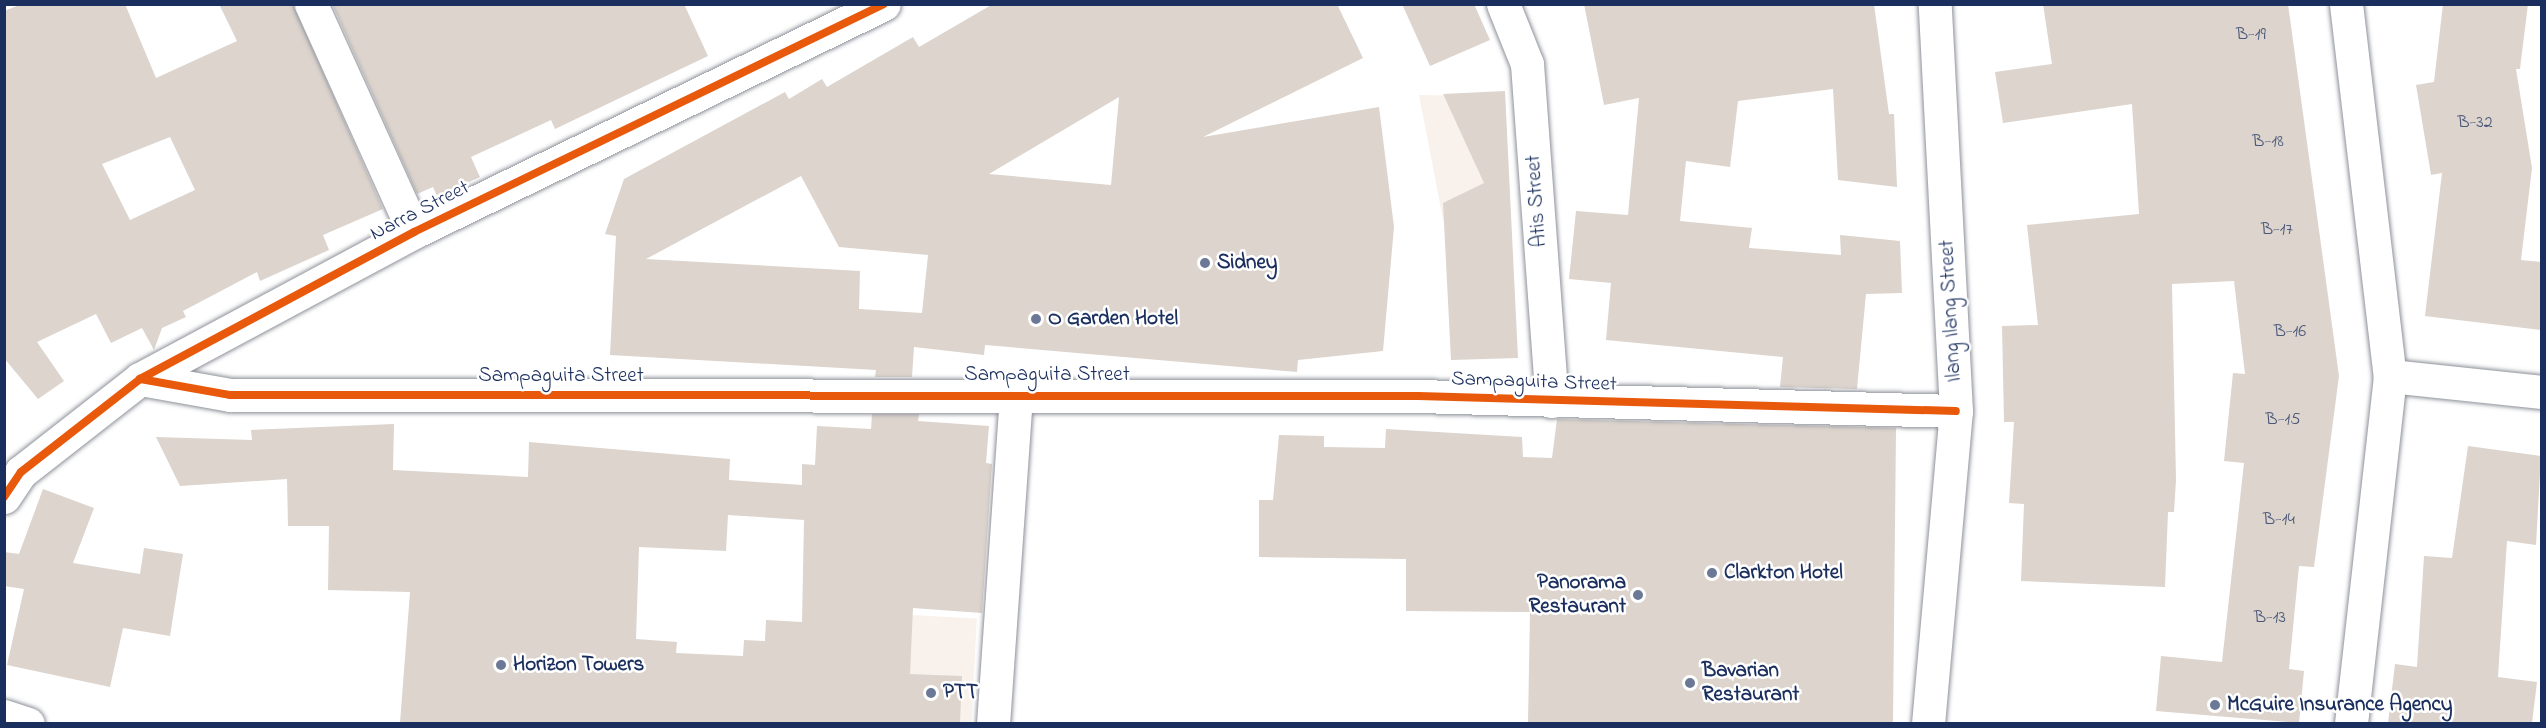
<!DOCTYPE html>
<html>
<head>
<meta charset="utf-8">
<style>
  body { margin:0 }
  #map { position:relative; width:2546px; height:728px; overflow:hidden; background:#fff; font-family:"Indie Flower",sans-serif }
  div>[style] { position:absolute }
  .built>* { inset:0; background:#f9f2ec; transform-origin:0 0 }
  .building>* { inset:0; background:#dcd4cd }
  .roads { filter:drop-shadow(0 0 2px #8e929a) drop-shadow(0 0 2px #8e929a) }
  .street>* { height:33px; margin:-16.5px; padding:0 16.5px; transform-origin:16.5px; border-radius:16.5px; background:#fff }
  .secondary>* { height:33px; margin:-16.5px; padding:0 16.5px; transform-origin:16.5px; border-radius:16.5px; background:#fff }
  .cycleway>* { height:8px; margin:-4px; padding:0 4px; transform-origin:4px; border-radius:4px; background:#e8590c }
  .dots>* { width:16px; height:16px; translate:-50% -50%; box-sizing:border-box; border:3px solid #fff; border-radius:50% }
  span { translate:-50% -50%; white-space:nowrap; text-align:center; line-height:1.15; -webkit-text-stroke:5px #fff; paint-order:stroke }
  .number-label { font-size:18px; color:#4b587a }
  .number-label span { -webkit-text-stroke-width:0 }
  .street-label { font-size:21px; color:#1b2f5e }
  .poi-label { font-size:21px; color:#1b2f5e; font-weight:700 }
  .left { translate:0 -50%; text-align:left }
  .right { translate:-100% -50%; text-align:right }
  .frame { position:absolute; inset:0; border:6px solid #1b2f5e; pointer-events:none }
</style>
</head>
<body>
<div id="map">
  <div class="built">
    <div style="clip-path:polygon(1419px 95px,1483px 96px,1498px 214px,1447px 240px)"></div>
    <div style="left:874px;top:613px;width:103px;height:111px;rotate:3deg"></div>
  </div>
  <div class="building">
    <div style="clip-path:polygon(evenodd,22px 4px,125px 4px,156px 78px,237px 41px,219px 4px,293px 4px,383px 209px,323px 235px,329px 250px,260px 281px,257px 272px,183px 311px,186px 317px,162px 328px,154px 350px,142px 328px,111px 343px,96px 314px,37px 342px,64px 381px,38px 399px,4px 358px,4px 11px,22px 4px,170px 137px,195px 190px,130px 220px,102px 164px,170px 137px)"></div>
    <div style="clip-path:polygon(332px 4px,684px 4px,708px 56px,555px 129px,551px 120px,471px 157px,480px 177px,437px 196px,433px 187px,417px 194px)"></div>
    <div style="clip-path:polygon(evenodd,993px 4px,1337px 4px,1363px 58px,1203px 137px,1379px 107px,1394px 227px,1383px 351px,1298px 360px,1297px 372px,985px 345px,984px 355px,914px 347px,912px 377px,875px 377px,876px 370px,610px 355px,616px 236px,605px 234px,624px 179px,785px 92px,789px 99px,822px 79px,827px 87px,913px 37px,919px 47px,993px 4px,1119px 97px,1111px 185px,989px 174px,1119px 97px,993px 4px,801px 176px,839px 247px,928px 255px,922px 313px,859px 309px,860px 271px,646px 259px,801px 176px)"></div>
    <div style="clip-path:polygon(1402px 4px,1474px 4px,1490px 40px,1430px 66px)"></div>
    <div style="clip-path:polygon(1584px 4px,1874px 4px,1889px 114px,1894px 114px,1897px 187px,1838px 180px,1833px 89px,1738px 101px,1730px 167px,1686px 161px,1680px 221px,1752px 228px,1749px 248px,1841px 255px,1840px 235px,1900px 241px,1902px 293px,1866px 294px,1857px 389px,1780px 387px,1783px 357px,1606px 340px,1611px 283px,1569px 279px,1576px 211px,1628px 215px,1639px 98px,1604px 105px)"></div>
    <div style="clip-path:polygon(2043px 4px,2288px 4px,2339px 376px,2314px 567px,2299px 566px,2289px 669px,2304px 671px,2299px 723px,2156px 711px,2161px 656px,2222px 662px,2244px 463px,2224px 461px,2233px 373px,2245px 374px,2234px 281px,2172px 284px,2176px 480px,2174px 512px,2168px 512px,2165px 587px,2021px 581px,2024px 504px,2009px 503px,2014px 422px,2004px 422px,2002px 326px,2038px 325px,2027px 225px,2139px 214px,2132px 104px,2003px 123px,1995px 72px,2052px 64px)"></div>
    <div style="clip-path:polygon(2443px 4px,2528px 4px,2520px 69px,2516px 69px,2532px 168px,2521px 260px,2541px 262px,2541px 330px,2425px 316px,2442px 173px,2431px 175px,2416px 85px,2434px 82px)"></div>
    <div style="clip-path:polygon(1505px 91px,1518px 358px,1451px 360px,1443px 203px,1484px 183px,1443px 94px)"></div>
    <div style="clip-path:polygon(evenodd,872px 414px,919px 414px,918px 421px,989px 426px,986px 463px,992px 464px,982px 613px,913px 608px,910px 674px,962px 676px,960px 723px,400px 723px,410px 592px,328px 590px,329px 526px,288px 526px,287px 479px,180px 486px,156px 437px,252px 440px,251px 430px,394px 424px,393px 470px,528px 477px,529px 442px,730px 459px,729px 480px,802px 485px,802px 464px,815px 465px,817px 426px,871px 429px,872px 414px,728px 515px,804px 520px,802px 622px,766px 620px,765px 641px,744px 640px,743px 656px,676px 653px,677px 642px,636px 639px,639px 547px,726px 551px,728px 515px)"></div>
    <div style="clip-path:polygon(1557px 419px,1896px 428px,1893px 723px,1528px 723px,1530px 612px,1406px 611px,1406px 559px,1259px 557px,1259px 500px,1273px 500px,1279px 435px,1324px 436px,1324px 447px,1385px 448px,1386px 429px,1522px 437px,1523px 457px,1552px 458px)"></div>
    <div style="clip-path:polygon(2468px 446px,2541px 456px,2536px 545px,2507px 541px,2498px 677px,2537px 682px,2532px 723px,2388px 723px,2395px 664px,2417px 667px,2424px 556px,2452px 558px)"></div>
    <div style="clip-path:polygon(43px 489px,94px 508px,73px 563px,140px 574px,144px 548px,183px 554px,170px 636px,123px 628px,110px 687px,7px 665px,24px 589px,4px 586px,4px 552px,19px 554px)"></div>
  </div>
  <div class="roads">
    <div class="street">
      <div style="left:311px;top:4px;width:250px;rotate:65.7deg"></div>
      <div style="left:1503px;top:4px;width:65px;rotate:68.2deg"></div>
      <div style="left:1527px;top:64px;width:338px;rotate:85.8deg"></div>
      <div style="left:2346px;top:4px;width:375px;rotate:83.3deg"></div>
      <div style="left:2390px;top:376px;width:350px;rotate:96.4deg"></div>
      <div style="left:2390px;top:376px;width:153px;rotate:6deg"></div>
      <div style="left:140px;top:379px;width:91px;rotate:10.1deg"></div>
      <div style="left:230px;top:395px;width:1188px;rotate:0.05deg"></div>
      <div style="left:1418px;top:396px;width:538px;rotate:1.6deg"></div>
      <div style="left:4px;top:497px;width:30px;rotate:-56deg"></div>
      <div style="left:21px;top:472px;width:151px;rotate:-38deg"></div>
      <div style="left:140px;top:379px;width:311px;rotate:-28.2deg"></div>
      <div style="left:414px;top:232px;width:522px;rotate:-25.88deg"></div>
      <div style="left:993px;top:724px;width:333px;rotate:-86deg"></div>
      <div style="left:1928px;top:724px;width:314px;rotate:-84.9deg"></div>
      <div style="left:1956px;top:411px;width:408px;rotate:-93deg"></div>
    </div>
    <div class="secondary">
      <div style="left:4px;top:716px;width:25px;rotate:18deg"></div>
    </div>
  </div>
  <div class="cycleway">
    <div style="left:140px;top:379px;width:91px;rotate:10.1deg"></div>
    <div style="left:230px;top:395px;width:1188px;rotate:0.05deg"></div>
    <div style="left:1418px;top:396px;width:538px;rotate:1.6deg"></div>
    <div style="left:4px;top:497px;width:30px;rotate:-56deg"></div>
    <div style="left:21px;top:472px;width:151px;rotate:-38deg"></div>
    <div style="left:140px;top:379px;width:311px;rotate:-28.2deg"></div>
    <div style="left:414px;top:232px;width:522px;rotate:-25.88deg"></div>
  </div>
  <div class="dots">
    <div style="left:1205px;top:263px;background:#6b7896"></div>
    <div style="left:1036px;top:319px;background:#6b7896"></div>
    <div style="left:1712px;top:573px;background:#6b7896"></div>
    <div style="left:1638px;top:595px;background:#6b7896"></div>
    <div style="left:501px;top:665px;background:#6b7896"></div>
    <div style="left:1690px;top:683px;background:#6b7896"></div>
    <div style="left:931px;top:693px;background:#6b7896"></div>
    <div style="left:2215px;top:705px;background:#6b7896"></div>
  </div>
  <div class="number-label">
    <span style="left:2251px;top:35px">B-19</span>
    <span style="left:2475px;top:123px">B-32</span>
    <span style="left:2268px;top:142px">B-18</span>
    <span style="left:2277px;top:230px">B-17</span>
    <span style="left:2290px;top:332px">B-16</span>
    <span style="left:2283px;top:420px">B-15</span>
    <span style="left:2279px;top:520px">B-14</span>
    <span style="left:2270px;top:618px">B-13</span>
  </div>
  <div class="street-label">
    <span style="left:1537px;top:201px;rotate:-94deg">Atis Street</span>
    <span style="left:420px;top:211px;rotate:-27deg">Narra Street</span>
    <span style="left:1951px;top:311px;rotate:-93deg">Ilang Ilang Street</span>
    <span style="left:1047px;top:375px">Sampaguita Street</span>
    <span style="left:561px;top:376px">Sampaguita Street</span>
    <span style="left:1534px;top:382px;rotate:2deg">Sampaguita Street</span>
  </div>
  <div class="poi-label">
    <span class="left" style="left:1217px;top:263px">Sidney</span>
    <span class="left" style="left:1048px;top:319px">O Garden Hotel</span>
    <span class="left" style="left:1724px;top:573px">Clarkton Hotel</span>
    <span class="right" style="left:1626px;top:595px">Panorama<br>Restaurant</span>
    <span class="left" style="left:513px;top:665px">Horizon Towers</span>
    <span class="left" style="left:1702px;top:683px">Bavarian<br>Restaurant</span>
    <span class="left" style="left:943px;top:693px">PTT</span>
    <span class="left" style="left:2227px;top:705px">McGuire Insurance Agency</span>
  </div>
  <div class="frame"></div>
</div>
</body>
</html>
